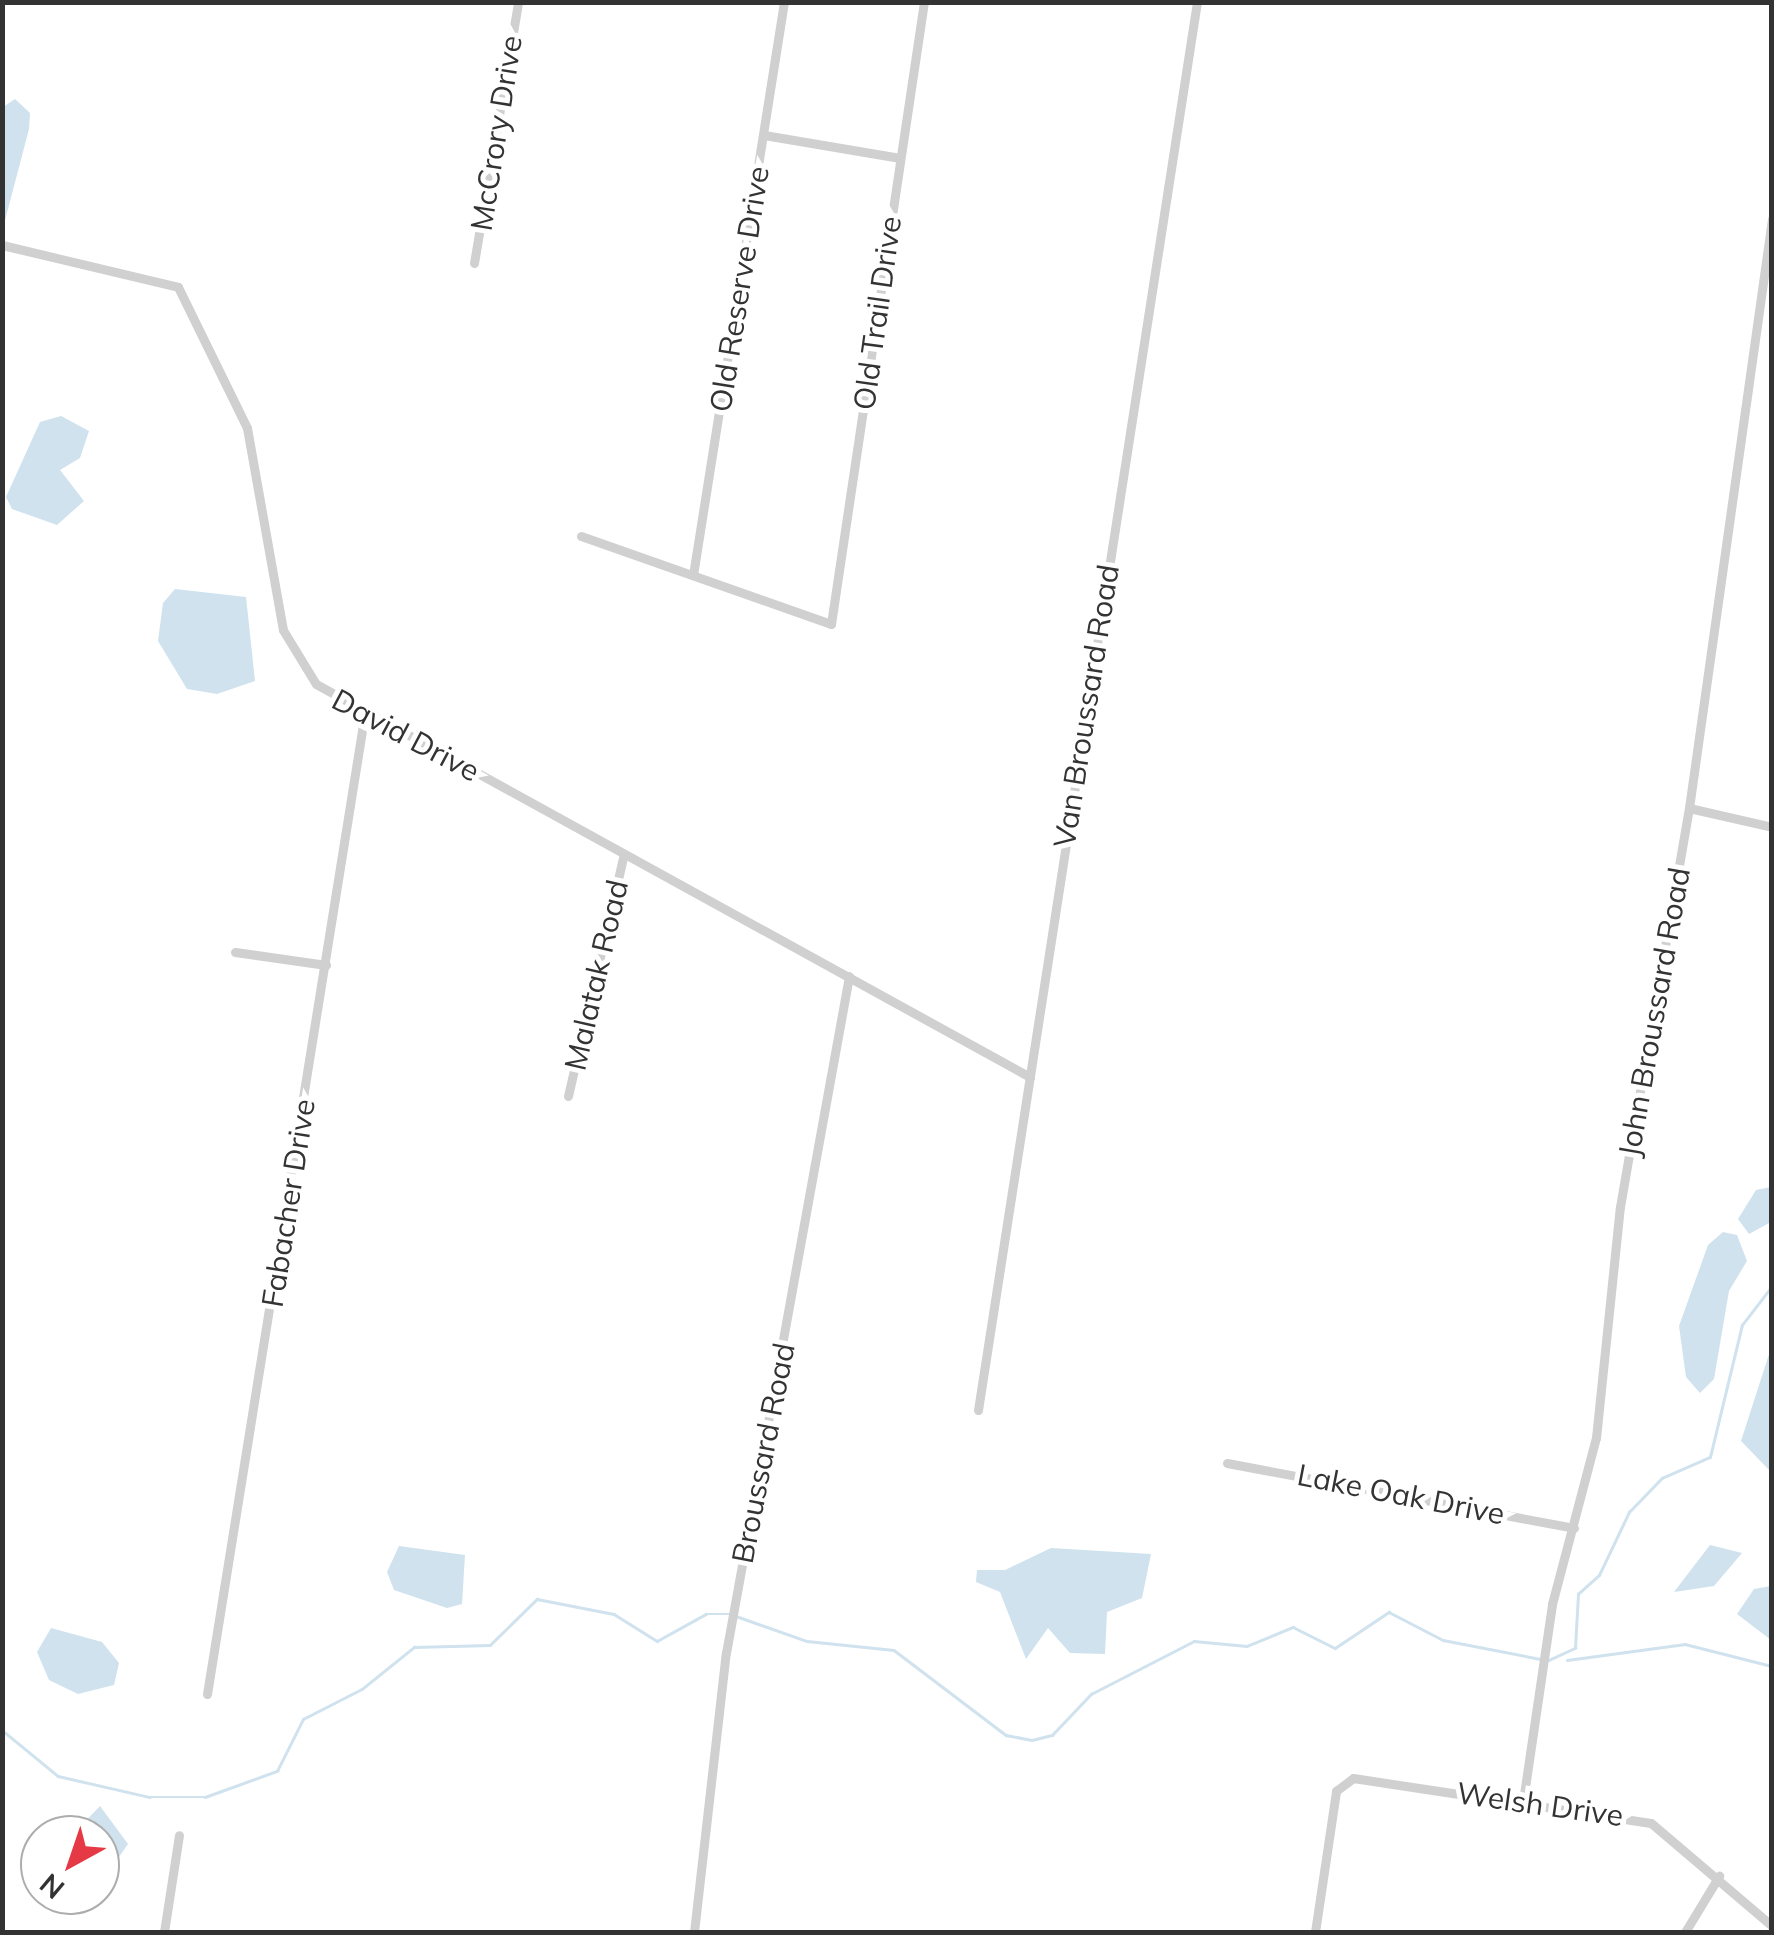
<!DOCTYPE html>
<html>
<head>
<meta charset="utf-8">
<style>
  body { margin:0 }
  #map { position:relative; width:1774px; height:1935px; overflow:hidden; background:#fff; font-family:Mulish,sans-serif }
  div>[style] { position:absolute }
  .water>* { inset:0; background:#cfe2ee }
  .stream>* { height:2.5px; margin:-1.25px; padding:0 1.25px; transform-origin:1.25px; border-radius:1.25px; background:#cfe2ee }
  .street>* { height:9px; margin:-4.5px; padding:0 4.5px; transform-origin:4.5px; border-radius:4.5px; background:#d0d0d0 }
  span { translate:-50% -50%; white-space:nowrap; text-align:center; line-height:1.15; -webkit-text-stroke:10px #fff; paint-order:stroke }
  .street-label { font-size:30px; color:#333 }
  .frame { position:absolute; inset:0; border:5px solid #333; pointer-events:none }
  .north { position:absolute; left:20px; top:1815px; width:100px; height:100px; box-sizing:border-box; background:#fff; border:2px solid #adadad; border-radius:50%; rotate:220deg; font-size:28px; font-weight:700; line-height:40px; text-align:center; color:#333 }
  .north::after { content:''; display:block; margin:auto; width:35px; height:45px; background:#e63946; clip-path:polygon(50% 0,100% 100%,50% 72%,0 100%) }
</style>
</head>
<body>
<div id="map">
  <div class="water">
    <div style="clip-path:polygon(15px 99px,30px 113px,29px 129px,3px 228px,3px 107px)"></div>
    <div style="clip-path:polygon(61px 416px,89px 431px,80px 458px,60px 470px,84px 501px,57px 525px,12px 509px,6px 497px,40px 422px)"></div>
    <div style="clip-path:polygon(175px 589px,246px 597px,255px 681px,217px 694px,187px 689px,158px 641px,163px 603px)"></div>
    <div style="clip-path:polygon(1771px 1187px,1771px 1222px,1749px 1234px,1738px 1219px,1756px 1190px)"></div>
    <div style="clip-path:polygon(1723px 1232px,1737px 1235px,1747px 1261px,1729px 1291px,1714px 1379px,1700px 1393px,1686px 1377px,1679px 1326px,1708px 1245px)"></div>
    <div style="clip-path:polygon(1771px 1348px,1771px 1472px,1741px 1441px)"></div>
    <div style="clip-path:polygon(1710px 1545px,1742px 1553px,1714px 1586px,1674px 1592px)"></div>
    <div style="clip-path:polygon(399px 1546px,465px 1555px,462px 1604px,447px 1608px,394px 1590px,387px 1572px)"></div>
    <div style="clip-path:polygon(1051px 1548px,1151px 1554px,1142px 1598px,1107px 1612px,1105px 1654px,1070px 1653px,1048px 1628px,1026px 1659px,1000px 1592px,976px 1582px,977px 1570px,1005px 1570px)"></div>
    <div style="clip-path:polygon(1771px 1586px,1772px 1586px,1771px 1640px,1737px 1614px,1754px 1589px)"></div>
    <div style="clip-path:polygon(51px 1628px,102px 1642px,119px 1663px,114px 1685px,78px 1694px,49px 1680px,37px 1652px)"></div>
    <div style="clip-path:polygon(100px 1806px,128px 1844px,100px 1884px,100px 1835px,78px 1829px)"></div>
  </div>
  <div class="stream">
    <div style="left:736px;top:1616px;width:75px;rotate:19.4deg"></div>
    <div style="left:807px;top:1641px;width:87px;rotate:5.9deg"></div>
    <div style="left:894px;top:1650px;width:141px;rotate:37.2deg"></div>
    <div style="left:1006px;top:1735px;width:26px;rotate:11deg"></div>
    <div style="left:1032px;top:1740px;width:21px;rotate:-14deg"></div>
    <div style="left:1052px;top:1735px;width:57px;rotate:-46.4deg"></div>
    <div style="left:1091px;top:1694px;width:116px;rotate:-27.2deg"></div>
    <div style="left:1194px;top:1641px;width:53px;rotate:5.4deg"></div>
    <div style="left:1247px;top:1646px;width:50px;rotate:-22.4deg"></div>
    <div style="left:1293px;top:1627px;width:47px;rotate:26.6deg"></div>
    <div style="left:1335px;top:1648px;width:65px;rotate:-33.7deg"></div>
    <div style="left:1389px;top:1612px;width:61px;rotate:27.4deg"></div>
    <div style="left:1443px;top:1640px;width:100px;rotate:11deg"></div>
    <div style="left:1549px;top:1660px;width:29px;rotate:-25deg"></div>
    <div style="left:1575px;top:1648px;width:54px;rotate:-86.8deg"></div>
    <div style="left:1578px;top:1594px;width:28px;rotate:-42deg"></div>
    <div style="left:1599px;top:1575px;width:70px;rotate:-64.5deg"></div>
    <div style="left:1629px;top:1512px;width:47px;rotate:-45.9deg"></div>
    <div style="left:1662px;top:1478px;width:52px;rotate:-23.6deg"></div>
    <div style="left:1710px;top:1457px;width:136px;rotate:-76.4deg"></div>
    <div style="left:1742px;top:1325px;width:49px;rotate:-52.4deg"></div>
    <div style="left:1567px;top:1660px;width:119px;rotate:-7.7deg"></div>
    <div style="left:1685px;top:1644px;width:90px;rotate:14.2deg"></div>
    <div style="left:2px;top:1730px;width:72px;rotate:39.4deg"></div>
    <div style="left:58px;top:1776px;width:94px;rotate:12.9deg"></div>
    <div style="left:150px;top:1797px;width:55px"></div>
    <div style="left:205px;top:1797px;width:77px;rotate:-19.9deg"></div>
    <div style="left:277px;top:1771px;width:58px;rotate:-63.4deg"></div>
    <div style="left:303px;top:1719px;width:66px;rotate:-27deg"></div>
    <div style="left:362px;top:1689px;width:67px;rotate:-38.9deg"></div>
    <div style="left:414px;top:1647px;width:76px;rotate:-1.5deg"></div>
    <div style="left:490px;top:1645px;width:66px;rotate:-44.4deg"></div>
    <div style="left:537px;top:1599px;width:78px;rotate:11deg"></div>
    <div style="left:614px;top:1614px;width:51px;rotate:32.1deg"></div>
    <div style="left:657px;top:1641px;width:56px;rotate:-28.9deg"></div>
    <div style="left:706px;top:1614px;width:23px"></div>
  </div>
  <div class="street">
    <div style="left:764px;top:135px;width:138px;rotate:9.6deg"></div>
    <div style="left:2px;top:245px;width:181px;rotate:13.4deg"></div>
    <div style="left:178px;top:287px;width:157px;rotate:63.9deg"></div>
    <div style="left:247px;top:428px;width:205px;rotate:79.9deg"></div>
    <div style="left:283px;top:630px;width:63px;rotate:58.6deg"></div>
    <div style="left:316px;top:684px;width:815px;rotate:28.83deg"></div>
    <div style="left:474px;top:263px;width:265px;rotate:-80.4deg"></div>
    <div style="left:581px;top:536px;width:265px;rotate:19.4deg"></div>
    <div style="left:831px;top:624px;width:629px;rotate:-81.5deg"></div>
    <div style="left:693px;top:575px;width:580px;rotate:-80.98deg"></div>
    <div style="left:1689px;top:808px;width:85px;rotate:12.9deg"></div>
    <div style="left:235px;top:952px;width:92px;rotate:8.1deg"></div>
    <div style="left:568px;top:1096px;width:248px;rotate:-77deg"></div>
    <div style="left:978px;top:1410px;width:1425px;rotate:-81.16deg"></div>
    <div style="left:1227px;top:1463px;width:353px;rotate:10.6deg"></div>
    <div style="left:207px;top:1694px;width:995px;rotate:-80.86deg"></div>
    <div style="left:1523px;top:1801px;width:199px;rotate:-81.6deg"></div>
    <div style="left:1552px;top:1604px;width:172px;rotate:-75.2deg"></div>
    <div style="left:1596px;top:1438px;width:232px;rotate:-84.1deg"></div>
    <div style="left:1620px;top:1207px;width:405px;rotate:-80.2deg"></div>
    <div style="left:1689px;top:808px;width:595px;rotate:-81.98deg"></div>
    <div style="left:164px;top:1932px;width:98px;rotate:-81.2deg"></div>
    <div style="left:694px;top:1932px;width:281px;rotate:-83.5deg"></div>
    <div style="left:726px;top:1653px;width:688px;rotate:-79.7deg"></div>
    <div style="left:1315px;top:1932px;width:143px;rotate:-81.5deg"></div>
    <div style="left:1336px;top:1791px;width:21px;rotate:-37deg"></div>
    <div style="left:1353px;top:1778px;width:301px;rotate:8.6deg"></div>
    <div style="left:1651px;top:1823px;width:159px;rotate:40.4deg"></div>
    <div style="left:1685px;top:1932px;width:66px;rotate:-58.7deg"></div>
  </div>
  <div class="street-label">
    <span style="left:496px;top:133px;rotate:-81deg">McCrory Drive</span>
    <span style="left:739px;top:289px;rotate:-81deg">Old Reserve Drive</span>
    <span style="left:877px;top:313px;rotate:-82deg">Old Trail Drive</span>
    <span style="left:1086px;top:706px;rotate:-81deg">Van Broussard Road</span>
    <span style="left:406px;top:735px;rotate:28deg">David Drive</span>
    <span style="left:596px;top:975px;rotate:-77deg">Malatak Road</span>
    <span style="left:1654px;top:1012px;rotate:-80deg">John Broussard Road</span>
    <span style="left:288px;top:1203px;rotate:-81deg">Fabacher Drive</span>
    <span style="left:763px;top:1453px;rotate:-79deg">Broussard Road</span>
    <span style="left:1401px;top:1494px;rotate:11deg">Lake Oak Drive</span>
    <span style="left:1540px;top:1804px;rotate:8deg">Welsh Drive</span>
  </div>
  <div class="frame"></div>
  <div class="north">N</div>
</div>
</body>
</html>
